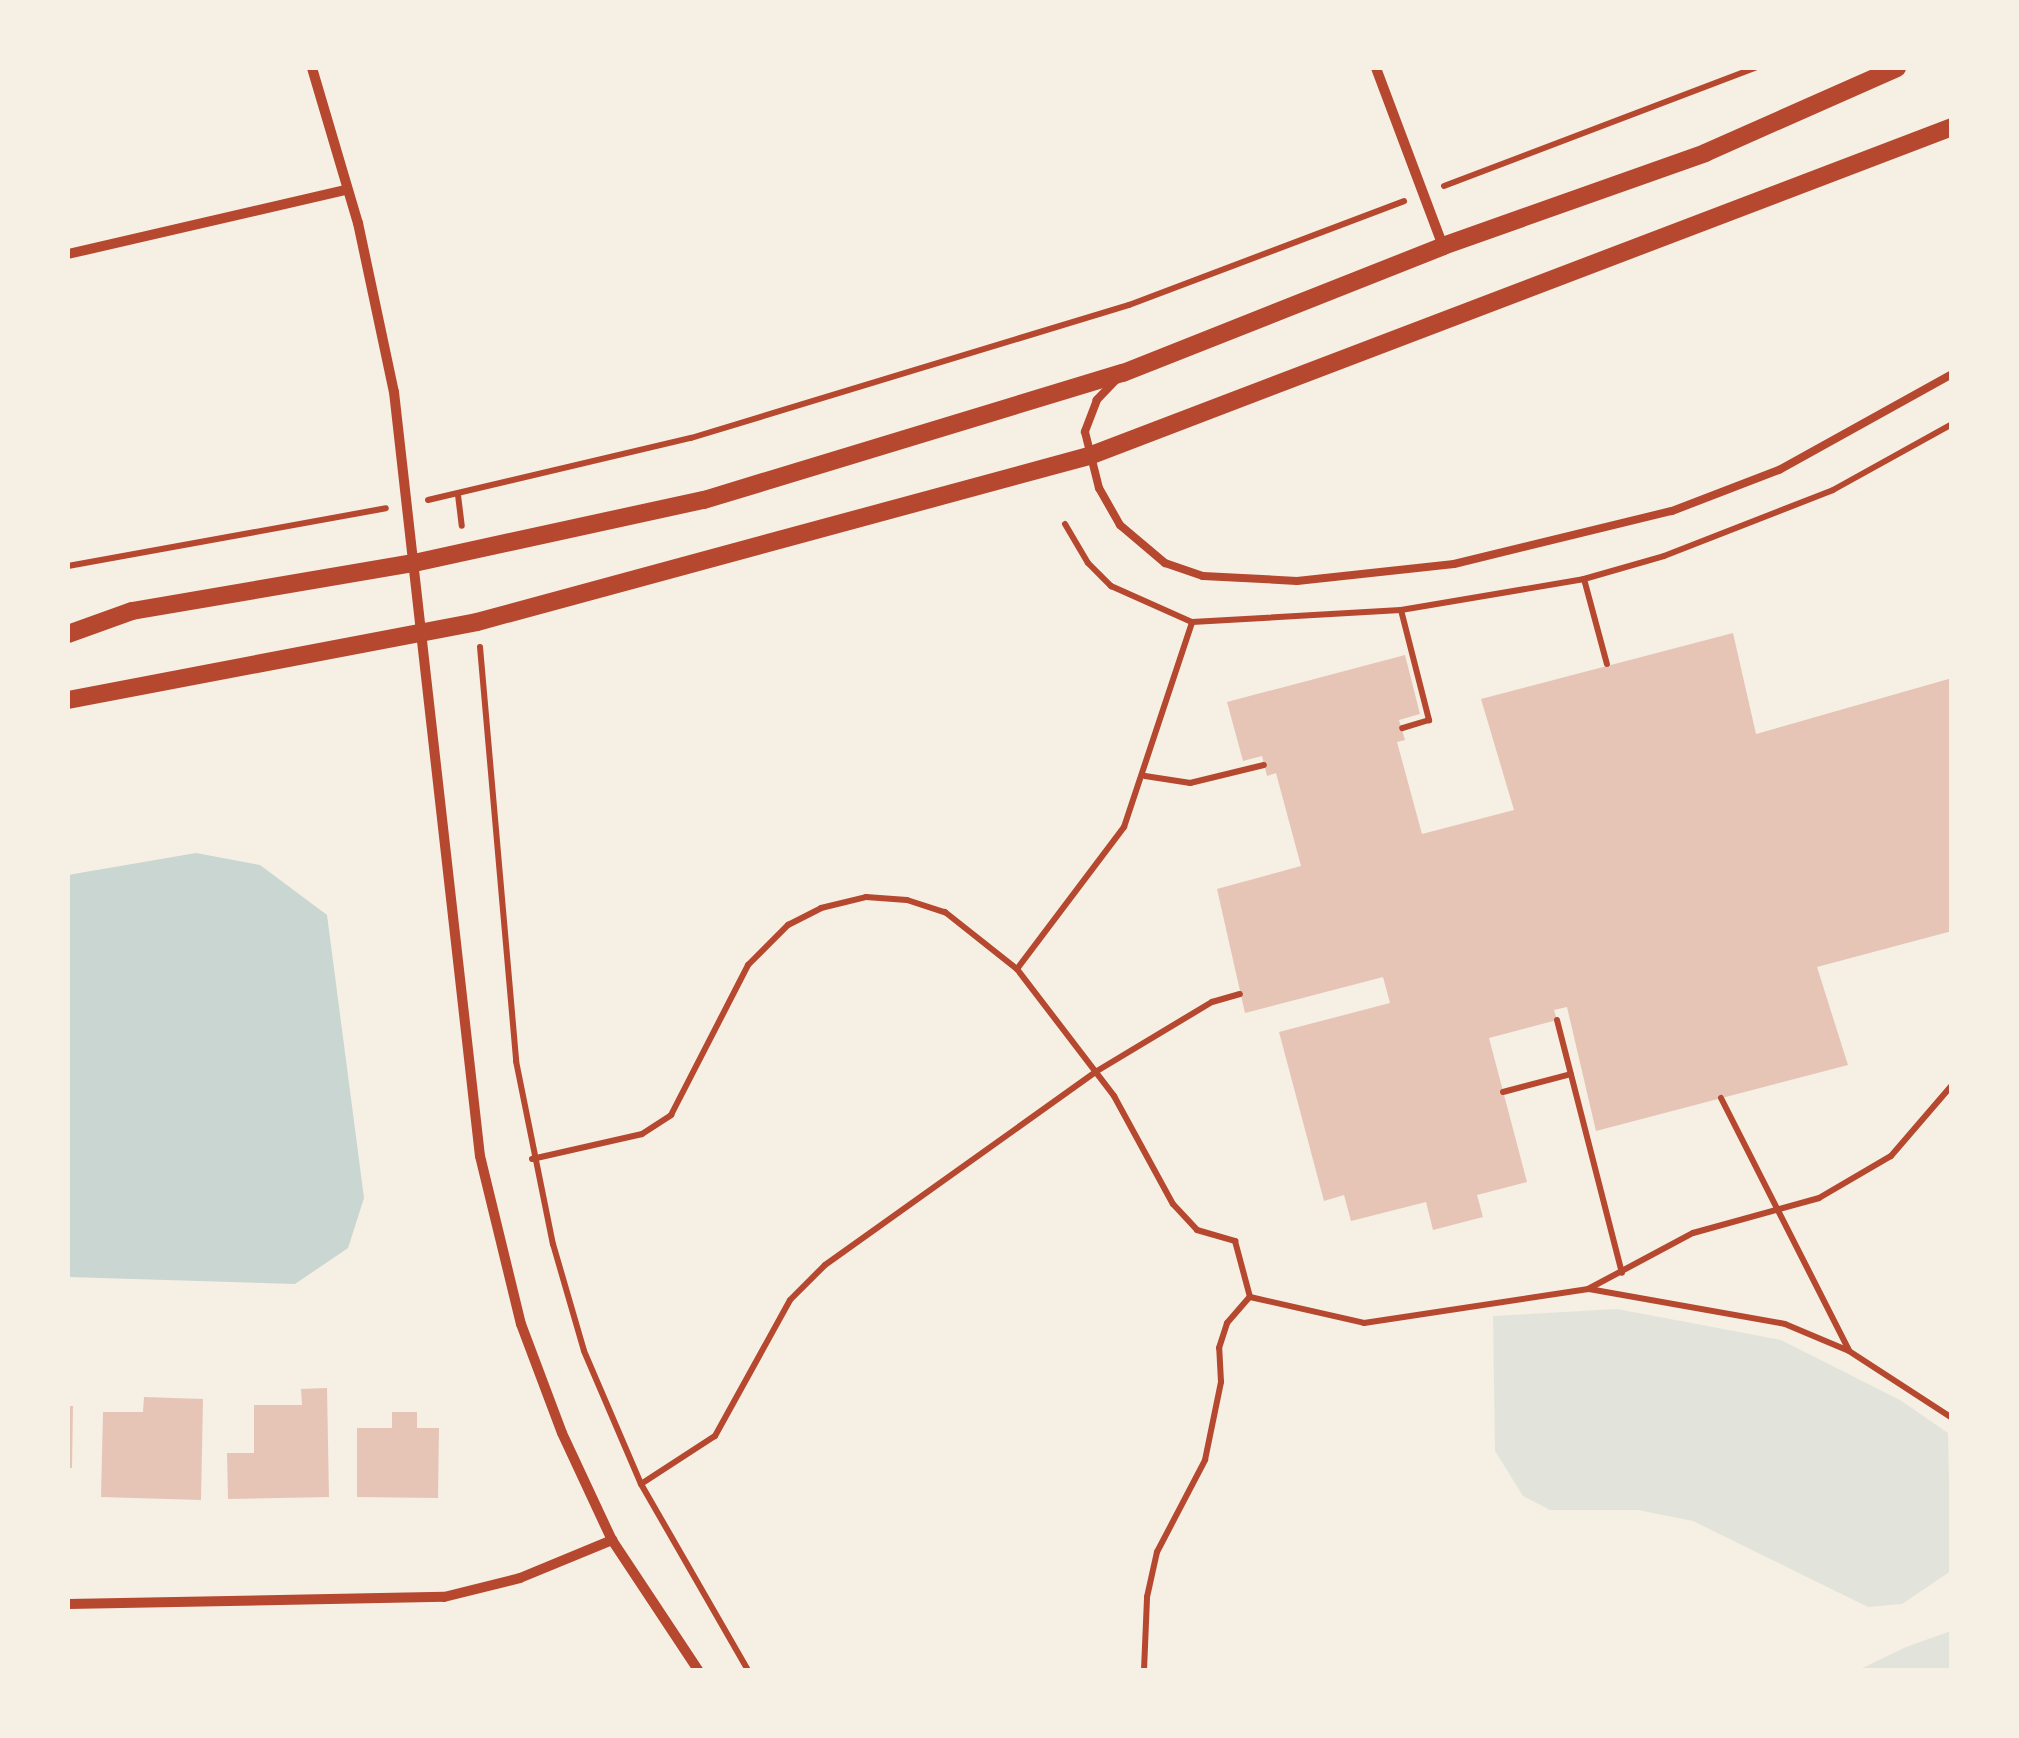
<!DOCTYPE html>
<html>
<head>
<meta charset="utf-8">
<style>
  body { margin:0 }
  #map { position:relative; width:2019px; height:1738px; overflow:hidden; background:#f6efe4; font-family:Raleway,sans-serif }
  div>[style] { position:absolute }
  .green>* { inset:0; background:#e2e4dc }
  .water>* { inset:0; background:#c9d6d2 }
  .building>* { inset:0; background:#e6c5b7 }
  .path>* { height:6px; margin:-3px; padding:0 3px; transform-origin:3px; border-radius:3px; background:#b5482f }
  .service>* { height:8px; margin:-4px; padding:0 4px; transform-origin:4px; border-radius:4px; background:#b5482f }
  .minor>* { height:10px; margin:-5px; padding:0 5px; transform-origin:5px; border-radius:5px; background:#b5482f }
  .tertiary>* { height:18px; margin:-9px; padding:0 9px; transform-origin:9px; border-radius:9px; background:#b5482f }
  span { translate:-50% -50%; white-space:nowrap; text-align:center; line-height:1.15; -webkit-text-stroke:9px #f6efe4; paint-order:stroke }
  .frame { position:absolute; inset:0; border:70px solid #f6efe4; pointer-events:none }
</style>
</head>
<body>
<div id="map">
  <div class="green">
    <div style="clip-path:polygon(1617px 1309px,1781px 1340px,1900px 1400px,1948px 1433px,1951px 1571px,1902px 1604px,1868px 1607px,1693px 1521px,1638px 1510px,1550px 1510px,1523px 1496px,1495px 1451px,1493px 1316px)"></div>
    <div style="clip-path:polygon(1951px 1631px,1951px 1670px,1858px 1670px,1906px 1647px)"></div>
  </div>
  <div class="water">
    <div style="clip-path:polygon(196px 853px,260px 865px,327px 915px,364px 1198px,348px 1248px,295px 1284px,68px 1277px,68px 875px)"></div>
  </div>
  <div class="building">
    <div style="clip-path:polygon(1733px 633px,1756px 734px,1952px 678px,1952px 931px,1817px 967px,1848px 1065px,1596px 1131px,1567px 1007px,1554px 1010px,1557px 1020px,1489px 1038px,1527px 1182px,1477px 1195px,1483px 1217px,1433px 1230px,1426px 1202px,1351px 1221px,1344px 1195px,1324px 1201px,1279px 1032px,1390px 1003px,1383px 977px,1245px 1013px,1217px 889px,1301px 866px,1276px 773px,1267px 776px,1262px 756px,1243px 761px,1227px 702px,1405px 655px,1420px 714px,1399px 720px,1405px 740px,1397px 742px,1422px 834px,1514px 810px,1481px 699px)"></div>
    <div style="clip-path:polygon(327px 1388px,329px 1497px,228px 1499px,227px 1453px,254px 1453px,254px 1405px,302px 1405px,301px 1389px)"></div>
    <div style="clip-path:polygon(144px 1397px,203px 1399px,201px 1500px,101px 1497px,103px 1412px,143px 1412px)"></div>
    <div style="clip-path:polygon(68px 1406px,73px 1406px,72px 1468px,68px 1468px)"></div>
    <div style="clip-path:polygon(392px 1412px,417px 1412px,417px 1428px,439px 1428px,438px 1498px,357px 1497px,357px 1428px,392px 1428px)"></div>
  </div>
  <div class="path">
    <div style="left:1444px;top:186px;width:333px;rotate:-20.8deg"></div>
    <div style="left:458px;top:495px;width:31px;rotate:83deg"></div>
    <div style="left:428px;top:500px;width:270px;rotate:-13.3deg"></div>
    <div style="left:691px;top:438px;width:458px;rotate:-16.9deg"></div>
    <div style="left:1129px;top:305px;width:294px;rotate:-20.7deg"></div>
    <div style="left:1065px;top:524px;width:45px;rotate:59.5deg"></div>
    <div style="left:1088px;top:563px;width:33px;rotate:45deg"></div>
    <div style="left:1111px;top:586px;width:89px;rotate:24deg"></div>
    <div style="left:1192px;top:622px;width:209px;rotate:-3.3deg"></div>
    <div style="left:1401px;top:610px;width:186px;rotate:-9.6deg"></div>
    <div style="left:1584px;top:579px;width:83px;rotate:-16deg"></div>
    <div style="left:1664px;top:556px;width:181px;rotate:-21.3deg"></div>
    <div style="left:1833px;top:490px;width:136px;rotate:-29deg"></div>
    <div style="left:68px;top:566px;width:323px;rotate:-10.3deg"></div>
    <div style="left:1584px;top:579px;width:88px;rotate:74.9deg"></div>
    <div style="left:1401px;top:610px;width:114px;rotate:75.7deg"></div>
    <div style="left:1429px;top:720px;width:28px;rotate:163deg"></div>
    <div style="left:480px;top:647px;width:416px;rotate:85deg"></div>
    <div style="left:516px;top:1061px;width:187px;rotate:78.6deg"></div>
    <div style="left:553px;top:1244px;width:111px;rotate:73.8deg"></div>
    <div style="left:584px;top:1351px;width:145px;rotate:66.8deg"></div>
    <div style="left:641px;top:1484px;width:215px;rotate:60.1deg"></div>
    <div style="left:1145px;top:776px;width:46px;rotate:8.8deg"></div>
    <div style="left:1190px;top:783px;width:76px;rotate:-13.7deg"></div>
    <div style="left:1017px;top:969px;width:178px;rotate:-53deg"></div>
    <div style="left:1124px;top:827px;width:216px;rotate:-71.6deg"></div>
    <div style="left:1557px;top:1020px;width:261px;rotate:75.6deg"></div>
    <div style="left:1503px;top:1092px;width:70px;rotate:-14.8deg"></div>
    <div style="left:1721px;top:1098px;width:283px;rotate:63.1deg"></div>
    <div style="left:532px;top:1159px;width:113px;rotate:-12.8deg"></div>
    <div style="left:642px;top:1134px;width:35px;rotate:-33deg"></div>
    <div style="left:671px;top:1115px;width:169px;rotate:-62.8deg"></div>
    <div style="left:748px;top:965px;width:57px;rotate:-45deg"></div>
    <div style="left:788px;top:925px;width:37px;rotate:-27deg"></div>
    <div style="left:821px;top:908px;width:46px;rotate:-13.7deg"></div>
    <div style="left:866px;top:897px;width:41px;rotate:4.2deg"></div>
    <div style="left:907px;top:900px;width:40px;rotate:18deg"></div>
    <div style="left:945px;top:912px;width:92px;rotate:38.4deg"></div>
    <div style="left:1017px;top:969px;width:160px;rotate:52.6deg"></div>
    <div style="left:1114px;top:1096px;width:123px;rotate:61.4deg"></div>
    <div style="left:1173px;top:1204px;width:35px;rotate:47deg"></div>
    <div style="left:1197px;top:1230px;width:40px;rotate:16deg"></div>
    <div style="left:1235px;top:1241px;width:58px;rotate:75deg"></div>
    <div style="left:1589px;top:1289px;width:199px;rotate:10.1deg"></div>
    <div style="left:1785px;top:1324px;width:69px;rotate:22.9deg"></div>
    <div style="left:1849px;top:1351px;width:123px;rotate:33deg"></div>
    <div style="left:1250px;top:1297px;width:117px;rotate:12.8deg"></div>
    <div style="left:1364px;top:1323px;width:227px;rotate:-8.6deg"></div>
    <div style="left:1588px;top:1289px;width:119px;rotate:-28.1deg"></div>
    <div style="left:1693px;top:1233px;width:131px;rotate:-15.5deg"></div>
    <div style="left:1819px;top:1198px;width:83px;rotate:-30.3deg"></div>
    <div style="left:1891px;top:1156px;width:94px;rotate:-49.3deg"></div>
    <div style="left:641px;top:1484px;width:88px;rotate:-33deg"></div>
    <div style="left:715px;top:1436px;width:155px;rotate:-61.1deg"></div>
    <div style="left:790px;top:1300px;width:49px;rotate:-45deg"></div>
    <div style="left:825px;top:1265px;width:334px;rotate:-35.5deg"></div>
    <div style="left:1097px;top:1071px;width:134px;rotate:-31deg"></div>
    <div style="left:1212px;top:1002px;width:29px;rotate:-16deg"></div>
    <div style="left:1144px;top:1670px;width:73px;rotate:-87.6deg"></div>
    <div style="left:1147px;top:1597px;width:46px;rotate:-77.5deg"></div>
    <div style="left:1157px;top:1552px;width:104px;rotate:-62.4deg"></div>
    <div style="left:1205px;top:1460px;width:80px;rotate:-78.4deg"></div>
    <div style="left:1221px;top:1382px;width:34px;rotate:-93deg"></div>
    <div style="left:1219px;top:1348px;width:26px;rotate:-72deg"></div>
    <div style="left:1227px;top:1323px;width:35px;rotate:-49deg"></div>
  </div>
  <div class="service">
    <div style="left:1116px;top:380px;width:28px;rotate:134deg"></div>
    <div style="left:1097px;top:400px;width:34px;rotate:111deg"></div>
    <div style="left:1085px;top:432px;width:58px;rotate:76deg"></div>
    <div style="left:1099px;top:488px;width:43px;rotate:60.4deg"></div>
    <div style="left:1120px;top:525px;width:59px;rotate:40.2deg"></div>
    <div style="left:1165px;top:563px;width:40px;rotate:18.9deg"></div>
    <div style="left:1203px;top:576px;width:94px;rotate:3deg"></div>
    <div style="left:1297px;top:581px;width:158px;rotate:-6.2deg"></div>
    <div style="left:1454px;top:564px;width:224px;rotate:-13.7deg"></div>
    <div style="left:1672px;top:511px;width:115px;rotate:-21deg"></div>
    <div style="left:1779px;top:470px;width:198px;rotate:-29deg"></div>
  </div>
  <div class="minor">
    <div style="left:312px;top:68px;width:162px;rotate:73.5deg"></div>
    <div style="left:358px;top:223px;width:173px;rotate:78deg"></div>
    <div style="left:394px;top:392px;width:769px;rotate:83.58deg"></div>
    <div style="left:480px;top:1156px;width:173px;rotate:76.3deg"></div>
    <div style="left:521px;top:1324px;width:116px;rotate:69.4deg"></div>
    <div style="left:562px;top:1433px;width:118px;rotate:65deg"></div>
    <div style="left:612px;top:1540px;width:156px;rotate:56.5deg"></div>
    <div style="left:1376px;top:68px;width:190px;rotate:69.4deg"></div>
    <div style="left:68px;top:254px;width:284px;rotate:-13deg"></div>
    <div style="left:68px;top:1604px;width:376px;rotate:-1.1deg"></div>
    <div style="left:444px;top:1597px;width:78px;rotate:-14deg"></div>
    <div style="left:520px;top:1578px;width:100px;rotate:-22.4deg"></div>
  </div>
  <div class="tertiary">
    <div style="left:68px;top:634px;width:68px;rotate:-19.8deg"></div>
    <div style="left:132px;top:611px;width:286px;rotate:-9.7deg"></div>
    <div style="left:414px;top:563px;width:297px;rotate:-12.3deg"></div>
    <div style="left:704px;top:500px;width:438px;rotate:-16.9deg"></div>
    <div style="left:1123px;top:373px;width:344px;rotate:-21.6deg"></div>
    <div style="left:1443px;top:246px;width:278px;rotate:-19.5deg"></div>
    <div style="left:1705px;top:153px;width:210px;rotate:-23.9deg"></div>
    <div style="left:68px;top:700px;width:416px;rotate:-10.8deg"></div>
    <div style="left:477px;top:622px;width:634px;rotate:-15.18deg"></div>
    <div style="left:1089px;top:456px;width:924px;rotate:-20.87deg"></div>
  </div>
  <div class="frame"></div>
</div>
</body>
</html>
